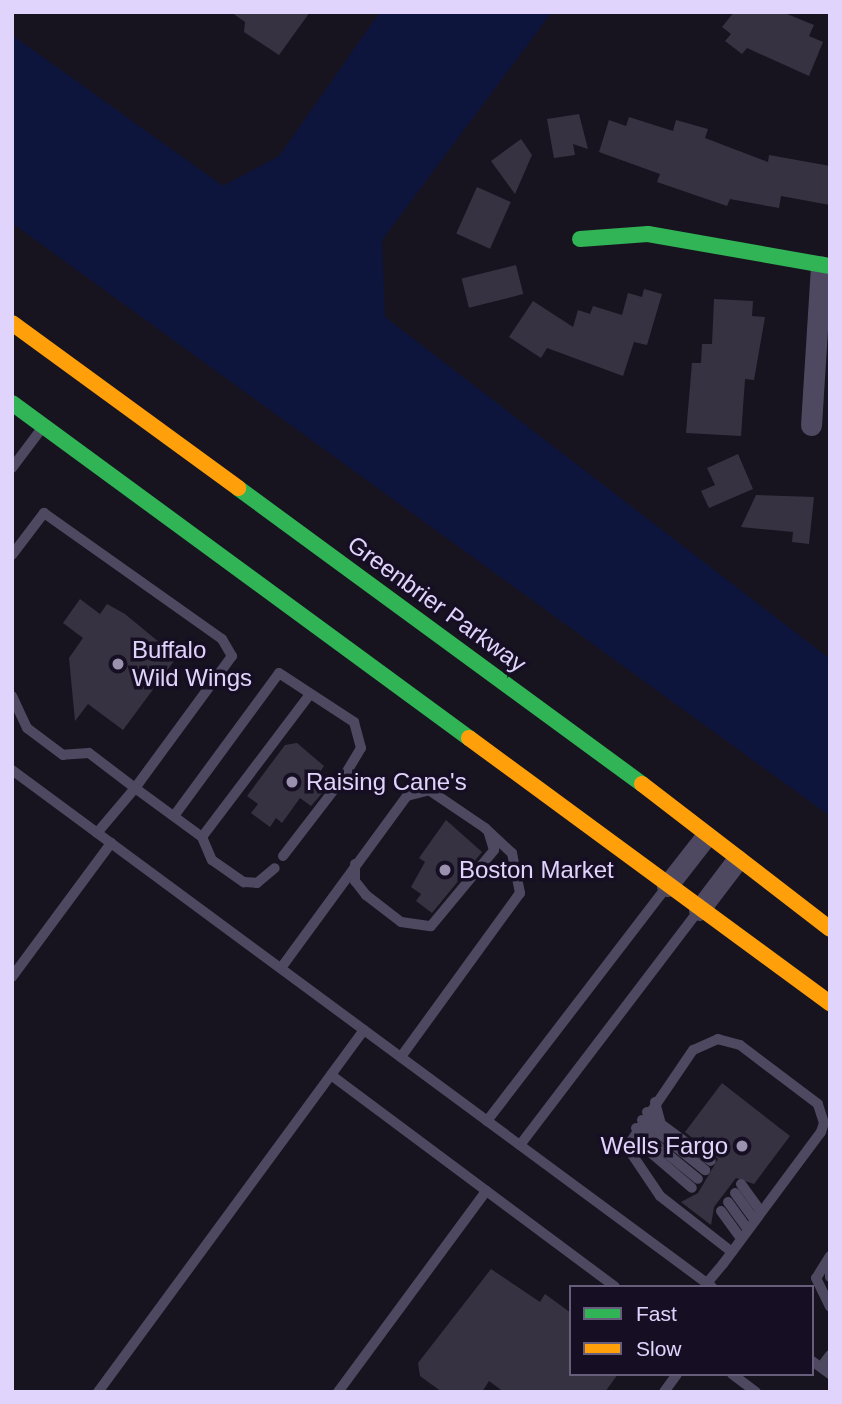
<!DOCTYPE html>
<html>
<head>
<meta charset="utf-8">
<style>
  body { margin:0 }
  #map { position:relative; width:842px; height:1404px; overflow:hidden; background:#17141f; font-family:Helvetica,sans-serif }
  div>[style] { position:absolute }
  .water>* { inset:0; background:#0d153d }
  .building>* { inset:0; background:#373241; transform-origin:0 0 }
  .lane>* { height:10px; margin:-5px; padding:0 5px; transform-origin:5px; border-radius:5px; background:#4e4960 }
  .street>* { height:21px; margin:-10.5px; padding:0 10.5px; transform-origin:10.5px; border-radius:10.5px; background:#4e4960 }
  .fast>* { height:16px; margin:-8px; padding:0 8px; transform-origin:8px; border-radius:8px; background:#30b455 }
  .slow>* { height:16px; margin:-8px; padding:0 8px; transform-origin:8px; border-radius:8px; background:#ff9f0a }
  .dots>* { width:19px; height:19px; translate:-50% -50%; box-sizing:border-box; border:4px solid #160f24; border-radius:50% }
  span { translate:-50% -50%; white-space:nowrap; text-align:center; line-height:1.15; -webkit-text-stroke:7px #160f24; paint-order:stroke }
  .street-label { font-size:24px; color:#e0d4fd }
  .poi-label { font-size:24px; color:#e0d4fd }
  .left { translate:0 -50%; text-align:left }
  .right { translate:-100% -50%; text-align:right }
  .frame { position:absolute; inset:0; border:14px solid #e0d4fd; pointer-events:none }
  .legend { position:absolute; left:569px; top:1285px; width:245px; height:91px; box-sizing:border-box; background:#160f24; border:2px solid #675e7b; margin:0; padding:9px 12px; list-style:none; font-size:21px; color:#e0d4fd }
  .legend li { display:flex; align-items:center; gap:14px; height:35px }
  .legend b { width:35px; border:2px solid #675e7b }
</style>
</head>
<body>
<div id="map">
  <div class="water">
    <div style="clip-path:polygon(380px 12px,552px 12px,382px 240px,385px 317px,830px 659px,830px 816px,12px 223px,12px 35px,223px 186px,279px 156px)"></div>
  </div>
  <div class="building">
    <div style="clip-path:polygon(231px 12px,310px 12px,279px 55px,244px 32px,245px 22px)"></div>
    <div style="clip-path:polygon(734px 12px,782px 12px,814px 25px,809px 36px,823px 42px,809px 76px,747px 48px,742px 54px,725px 41px,731px 34px,722px 27px)"></div>
    <div style="clip-path:polygon(579px 114px,588px 149px,573px 144px,575px 155px,554px 158px,547px 119px)"></div>
    <div style="clip-path:polygon(629px 117px,673px 131px,676px 120px,708px 129px,705px 138px,768px 162px,769px 155px,830px 166px,830px 205px,781px 196px,779px 208px,730px 199px,727px 206px,657px 182px,660px 174px,599px 152px,609px 120px,626px 126px)"></div>
    <div style="clip-path:polygon(521px 139px,532px 155px,515px 194px,491px 161px)"></div>
    <div style="left:477px;top:187px;width:37px;height:51px;rotate:24deg"></div>
    <div style="left:516px;top:265px;width:30px;height:56px;rotate:76deg"></div>
    <div style="clip-path:polygon(644px 289px,662px 294px,647px 345px,634px 342px,623px 376px,547px 348px,541px 358px,509px 337px,533px 301px,573px 327px,578px 310px,590px 314px,593px 306px,622px 315px,628px 293px,642px 297px)"></div>
    <div style="clip-path:polygon(714px 299px,753px 301px,752px 316px,765px 317px,754px 380px,745px 379px,741px 436px,686px 433px,692px 363px,701px 363px,702px 344px,712px 344px)"></div>
    <div style="clip-path:polygon(738px 454px,753px 489px,709px 508px,701px 491px,715px 485px,707px 468px)"></div>
    <div style="clip-path:polygon(756px 495px,814px 497px,809px 544px,792px 542px,793px 532px,741px 527px)"></div>
    <div style="clip-path:polygon(80px 599px,100px 614px,107px 604px,125px 614px,177px 657px,123px 730px,88px 704px,75px 721px,69px 658px,83px 638px,63px 623px)"></div>
    <div style="clip-path:polygon(297px 743px,324px 766px,318px 775px,330px 784px,311px 806px,300px 798px,282px 823px,276px 818px,270px 827px,251px 813px,258px 804px,247px 796px,285px 745px)"></div>
    <div style="clip-path:polygon(446px 820px,482px 852px,432px 913px,416px 901px,421px 894px,411px 887px,425px 862px,419px 858px)"></div>
    <div style="clip-path:polygon(722px 1083px,790px 1136px,754px 1184px,736px 1178px,714px 1207px,711px 1225px,681px 1202px,698px 1193px,718px 1159px,685px 1132px)"></div>
    <div style="clip-path:polygon(491px 1269px,540px 1302px,545px 1294px,571px 1313px,571px 1374px,618px 1374px,605px 1392px,504px 1392px,489px 1381px,482px 1392px,442px 1392px,420px 1376px,418px 1363px)"></div>
  </div>
  <div class="lane">
    <div style="left:12px;top:468px;width:50px;rotate:-53.1deg"></div>
    <div style="left:12px;top:555px;width:53px;rotate:-52.7deg"></div>
    <div style="left:44px;top:513px;width:218px;rotate:35.3deg"></div>
    <div style="left:222px;top:639px;width:20px;rotate:60deg"></div>
    <div style="left:232px;top:656px;width:164px;rotate:126.3deg"></div>
    <div style="left:135px;top:788px;width:58px;rotate:-142.7deg"></div>
    <div style="left:89px;top:753px;width:26px;rotate:176deg"></div>
    <div style="left:63px;top:755px;width:45px;rotate:-143.1deg"></div>
    <div style="left:27px;top:728px;width:35px;rotate:-115deg"></div>
    <div style="left:12px;top:770px;width:870px;rotate:36.45deg"></div>
    <div style="left:174px;top:816px;width:177px;rotate:-53.7deg"></div>
    <div style="left:279px;top:673px;width:90px;rotate:33.2deg"></div>
    <div style="left:354px;top:722px;width:27px;rotate:75deg"></div>
    <div style="left:361px;top:748px;width:33px;rotate:121deg"></div>
    <div style="left:97px;top:833px;width:59px;rotate:-49.8deg"></div>
    <div style="left:135px;top:788px;width:83px;rotate:36.2deg"></div>
    <div style="left:202px;top:837px;width:25px;rotate:67deg"></div>
    <div style="left:212px;top:860px;width:39px;rotate:35deg"></div>
    <div style="left:244px;top:882px;width:13px;rotate:4deg"></div>
    <div style="left:257px;top:883px;width:23px;rotate:-40deg"></div>
    <div style="left:202px;top:837px;width:179px;rotate:-52.9deg"></div>
    <div style="left:283px;top:856px;width:82px;rotate:-52.4deg"></div>
    <div style="left:355px;top:864px;width:17px;rotate:90deg"></div>
    <div style="left:355px;top:881px;width:18px;rotate:52deg"></div>
    <div style="left:366px;top:895px;width:44px;rotate:37.6deg"></div>
    <div style="left:401px;top:922px;width:30px;rotate:8deg"></div>
    <div style="left:431px;top:926px;width:99px;rotate:-50.3deg"></div>
    <div style="left:494px;top:850px;width:17px;rotate:-107deg"></div>
    <div style="left:281px;top:968px;width:213px;rotate:-53.8deg"></div>
    <div style="left:407px;top:796px;width:23px;rotate:-15deg"></div>
    <div style="left:429px;top:790px;width:68px;rotate:34.2deg"></div>
    <div style="left:485px;top:828px;width:37px;rotate:43deg"></div>
    <div style="left:512px;top:853px;width:41px;rotate:78.7deg"></div>
    <div style="left:520px;top:893px;width:203px;rotate:126deg"></div>
    <div style="left:12px;top:977px;width:167px;rotate:-53.5deg"></div>
    <div style="left:331px;top:1075px;width:354px;rotate:36.7deg"></div>
    <div style="left:655px;top:1102px;width:23px;rotate:75deg"></div>
    <div style="left:661px;top:1124px;width:62px;rotate:36.5deg"></div>
    <div style="left:647px;top:1112px;width:26px;rotate:59deg"></div>
    <div style="left:660px;top:1134px;width:58px;rotate:38.7deg"></div>
    <div style="left:642px;top:1120px;width:25px;rotate:63deg"></div>
    <div style="left:653px;top:1142px;width:58px;rotate:39.4deg"></div>
    <div style="left:487px;top:1121px;width:296px;rotate:-52.5deg"></div>
    <div style="left:636px;top:1128px;width:28px;rotate:60deg"></div>
    <div style="left:650px;top:1152px;width:55px;rotate:40.6deg"></div>
    <div style="left:520px;top:1145px;width:295px;rotate:-52.7deg"></div>
    <div style="left:741px;top:1184px;width:34px;rotate:54deg"></div>
    <div style="left:735px;top:1193px;width:34px;rotate:54deg"></div>
    <div style="left:728px;top:1202px;width:34px;rotate:54deg"></div>
    <div style="left:721px;top:1211px;width:34px;rotate:54deg"></div>
    <div style="left:830px;top:1256px;width:26px;rotate:122deg"></div>
    <div style="left:816px;top:1278px;width:32px;rotate:64deg"></div>
    <div style="left:830px;top:1265px;width:12px;rotate:90deg"></div>
    <div style="left:707px;top:1283px;width:25px;rotate:-50deg"></div>
    <div style="left:723px;top:1264px;width:164px;rotate:-53.4deg"></div>
    <div style="left:821px;top:1132px;width:9px;rotate:-72deg"></div>
    <div style="left:824px;top:1123px;width:20px;rotate:-108deg"></div>
    <div style="left:818px;top:1104px;width:98px;rotate:-142.9deg"></div>
    <div style="left:740px;top:1045px;width:23px;rotate:-165deg"></div>
    <div style="left:718px;top:1039px;width:27px;rotate:156deg"></div>
    <div style="left:693px;top:1050px;width:117px;rotate:124.2deg"></div>
    <div style="left:627px;top:1147px;width:59px;rotate:56deg"></div>
    <div style="left:660px;top:1196px;width:91px;rotate:37.9deg"></div>
    <div style="left:812px;top:1361px;width:22px;rotate:36deg"></div>
    <div style="left:821px;top:1367px;width:15px;rotate:-53deg"></div>
    <div style="left:732px;top:1374px;width:30px;rotate:37deg"></div>
    <div style="left:98px;top:1392px;width:449px;rotate:-53.7deg"></div>
    <div style="left:338px;top:1392px;width:250px;rotate:-53.6deg"></div>
    <div style="left:664px;top:1392px;width:22px;rotate:-54deg"></div>
  </div>
  <div class="street">
    <div style="left:811px;top:425px;width:159px;rotate:-86.4deg"></div>
    <div style="left:667px;top:886px;width:63px;rotate:-52deg"></div>
    <div style="left:699px;top:910px;width:63px;rotate:-52.8deg"></div>
  </div>
  <div class="fast">
    <div style="left:580px;top:239px;width:68px;rotate:-4.2deg"></div>
    <div style="left:648px;top:234px;width:185px;rotate:10deg"></div>
    <div style="left:12px;top:403px;width:567px;rotate:36.24deg"></div>
    <div style="left:238px;top:488px;width:501px;rotate:36.23deg"></div>
  </div>
  <div class="slow">
    <div style="left:12px;top:323px;width:280px;rotate:36.1deg"></div>
    <div style="left:469px;top:738px;width:448px;rotate:36.3deg"></div>
    <div style="left:642px;top:784px;width:237px;rotate:37.6deg"></div>
  </div>
  <div class="dots">
    <div style="left:118px;top:664px;background:#9a91af"></div>
    <div style="left:292px;top:782px;background:#9a91af"></div>
    <div style="left:445px;top:870px;background:#9a91af"></div>
    <div style="left:742px;top:1146px;background:#9a91af"></div>
  </div>
  <div class="street-label">
    <span style="left:437px;top:604px;rotate:36deg">Greenbrier Parkway</span>
  </div>
  <div class="poi-label">
    <span class="left" style="left:132px;top:664px">Buffalo<br>Wild Wings</span>
    <span class="left" style="left:306px;top:782px">Raising Cane's</span>
    <span class="left" style="left:459px;top:870px">Boston Market</span>
    <span class="right" style="left:728px;top:1146px">Wells Fargo</span>
  </div>
  <div class="frame"></div>
  <ul class="legend">
  <li><b style="height:9px;background:#30b455"></b>Fast</li>
  <li><b style="height:9px;background:#ff9f0a"></b>Slow</li>
  </ul>
</div>
</body>
</html>
